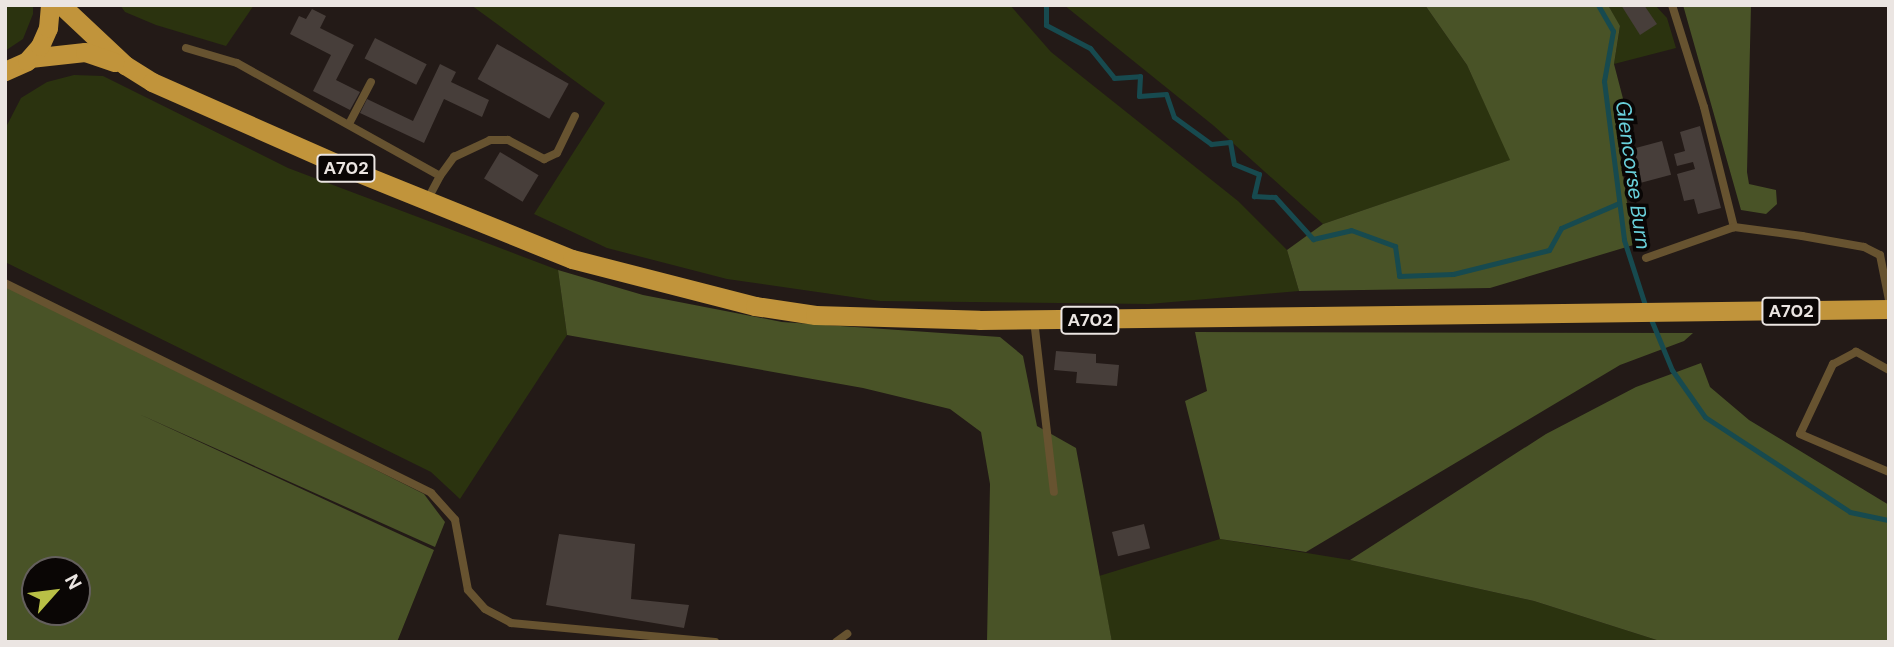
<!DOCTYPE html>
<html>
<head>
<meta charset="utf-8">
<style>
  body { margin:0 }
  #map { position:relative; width:1894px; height:647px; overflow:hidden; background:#231a17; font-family:"DM Sans",sans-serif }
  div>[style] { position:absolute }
  .green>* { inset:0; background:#2b330f }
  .forest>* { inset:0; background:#495327 }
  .stream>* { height:5px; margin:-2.5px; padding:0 2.5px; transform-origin:2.5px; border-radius:2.5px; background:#174a4f }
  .building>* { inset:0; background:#473e3a; transform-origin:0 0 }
  .service>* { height:8px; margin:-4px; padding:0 4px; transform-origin:4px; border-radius:4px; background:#675330 }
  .trunk>* { height:19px; margin:-9.5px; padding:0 9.5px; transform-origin:9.5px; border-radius:9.5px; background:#c1943b }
  span { translate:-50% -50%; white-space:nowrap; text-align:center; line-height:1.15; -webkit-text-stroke:7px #0a0605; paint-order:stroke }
  .shield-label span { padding:2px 5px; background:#0a0605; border:2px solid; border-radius:5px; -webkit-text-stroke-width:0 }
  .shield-label { font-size:18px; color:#ebe5e2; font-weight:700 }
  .water-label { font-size:21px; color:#69d0db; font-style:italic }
  .frame { position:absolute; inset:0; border:7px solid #ebe5e2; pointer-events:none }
  .north { position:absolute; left:21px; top:556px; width:70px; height:70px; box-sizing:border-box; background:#0a0605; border:2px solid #645f5d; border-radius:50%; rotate:62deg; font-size:19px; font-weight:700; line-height:28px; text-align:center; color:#ebe5e2 }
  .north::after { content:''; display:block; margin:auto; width:24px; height:32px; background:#b9c046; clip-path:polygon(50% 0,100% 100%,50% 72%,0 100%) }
</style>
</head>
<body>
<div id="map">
  <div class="green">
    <div style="clip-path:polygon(5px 5px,33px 5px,33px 14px,23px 39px,5px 51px)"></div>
    <div style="clip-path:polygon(120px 5px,254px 5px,226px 46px,156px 25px,125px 12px)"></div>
    <div style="clip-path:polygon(471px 5px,1010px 5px,1051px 52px,1238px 201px,1287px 250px,1299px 291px,1149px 304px,880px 301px,727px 279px,607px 248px,534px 214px,605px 103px)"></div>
    <div style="clip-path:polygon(1064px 5px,1425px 5px,1467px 65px,1511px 160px,1323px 224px,1214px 126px)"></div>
    <div style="clip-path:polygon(1608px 5px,1655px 5px,1667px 18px,1676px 48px,1614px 64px,1620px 27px)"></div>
    <div style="clip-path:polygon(74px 75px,103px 76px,288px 168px,558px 270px,567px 335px,460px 499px,431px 472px,5px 262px,5px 129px,21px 98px,47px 82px)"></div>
    <div style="clip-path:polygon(1220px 539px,1350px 560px,1534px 601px,1663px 642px,1112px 642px,1099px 576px)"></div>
  </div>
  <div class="forest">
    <div style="clip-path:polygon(1425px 5px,1608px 5px,1620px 26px,1614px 64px,1633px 137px,1619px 146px,1627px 202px,1640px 243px,1490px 288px,1299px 291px,1287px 250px,1323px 224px,1510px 160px,1467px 65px)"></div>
    <div style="clip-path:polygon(1683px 5px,1751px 5px,1747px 172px,1749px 184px,1776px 190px,1777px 204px,1766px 214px,1741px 210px)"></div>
    <div style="clip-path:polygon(558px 270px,643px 295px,782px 322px,1000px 337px,1023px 356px,1037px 426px,1076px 448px,1112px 642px,987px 642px,990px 484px,981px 432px,950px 409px,863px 388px,567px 335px)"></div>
    <div style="clip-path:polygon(evenodd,5px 283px,424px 494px,445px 522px,435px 547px,139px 414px,434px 550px,397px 642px,5px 642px,5px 283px,35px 570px,77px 570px,77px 612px,35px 612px,35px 570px)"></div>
    <div style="clip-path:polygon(1195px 332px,1693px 333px,1684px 341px,1620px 365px,1306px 552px,1220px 539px,1185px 401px,1207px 391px)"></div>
    <div style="clip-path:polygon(1701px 363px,1710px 387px,1749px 420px,1889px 505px,1889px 642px,1663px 642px,1534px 601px,1350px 560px,1546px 434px,1636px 387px)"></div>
  </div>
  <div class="stream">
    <div style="left:1046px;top:5px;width:20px;rotate:90deg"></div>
    <div style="left:1046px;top:25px;width:50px;rotate:27.6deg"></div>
    <div style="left:1090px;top:48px;width:38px;rotate:51deg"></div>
    <div style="left:1114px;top:78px;width:26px;rotate:-4deg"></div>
    <div style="left:1140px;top:76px;width:20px;rotate:93deg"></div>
    <div style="left:1139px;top:96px;width:27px;rotate:-4deg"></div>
    <div style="left:1166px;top:94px;width:24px;rotate:71deg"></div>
    <div style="left:1174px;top:117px;width:46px;rotate:36.1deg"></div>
    <div style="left:1211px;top:144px;width:19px;rotate:-6deg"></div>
    <div style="left:1230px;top:142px;width:22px;rotate:80deg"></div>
    <div style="left:1234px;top:164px;width:27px;rotate:22deg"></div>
    <div style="left:1259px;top:174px;width:23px;rotate:103deg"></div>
    <div style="left:1254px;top:196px;width:21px;rotate:3deg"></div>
    <div style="left:1275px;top:197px;width:57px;rotate:47.9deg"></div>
    <div style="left:1313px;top:239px;width:39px;rotate:-13deg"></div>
    <div style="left:1351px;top:230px;width:47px;rotate:20deg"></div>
    <div style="left:1395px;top:246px;width:30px;rotate:82deg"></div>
    <div style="left:1399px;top:276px;width:54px;rotate:-2.1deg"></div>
    <div style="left:1453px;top:274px;width:99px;rotate:-14deg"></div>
    <div style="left:1549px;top:250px;width:25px;rotate:-61deg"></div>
    <div style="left:1561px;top:228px;width:63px;rotate:-23.3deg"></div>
    <div style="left:1598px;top:5px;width:30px;rotate:60deg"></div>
    <div style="left:1613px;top:31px;width:51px;rotate:100.2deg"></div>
    <div style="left:1604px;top:81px;width:160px;rotate:82.8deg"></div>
    <div style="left:1624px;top:240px;width:71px;rotate:72.1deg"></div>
    <div style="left:1650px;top:317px;width:57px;rotate:67.5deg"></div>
    <div style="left:1672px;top:370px;width:57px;rotate:54.9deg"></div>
    <div style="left:1705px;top:417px;width:173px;rotate:33.2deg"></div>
    <div style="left:1850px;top:512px;width:40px;rotate:12deg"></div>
  </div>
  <div class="building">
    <div style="clip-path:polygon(1621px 5px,1644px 5px,1657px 24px,1640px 35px)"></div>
    <div style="clip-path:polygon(312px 9px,326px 16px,320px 28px,354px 45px,336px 80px,360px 92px,350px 110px,313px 91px,331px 55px,290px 34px,299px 16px,306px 19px)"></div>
    <div style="left:375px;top:38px;width:58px;height:23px;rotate:27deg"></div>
    <div style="left:497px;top:44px;width:82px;height:40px;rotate:29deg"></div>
    <div style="clip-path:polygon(440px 64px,456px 72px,451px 82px,489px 100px,482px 117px,444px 99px,424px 143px,360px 113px,367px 99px,413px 121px)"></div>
    <div style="clip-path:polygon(1700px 126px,1721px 208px,1698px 214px,1694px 199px,1684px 201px,1677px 174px,1695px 169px,1693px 162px,1677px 166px,1674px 154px,1685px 151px,1680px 132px)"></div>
    <div style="left:1662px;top:141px;width:35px;height:32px;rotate:75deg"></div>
    <div style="left:500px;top:152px;width:45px;height:31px;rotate:31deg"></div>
    <div style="clip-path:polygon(1056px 351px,1096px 354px,1096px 363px,1119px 365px,1117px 386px,1076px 383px,1077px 372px,1054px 370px)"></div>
    <div style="left:1144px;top:524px;width:25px;height:33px;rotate:76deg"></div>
    <div style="clip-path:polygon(559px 534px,635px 544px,631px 599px,689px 605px,684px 628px,546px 605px)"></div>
  </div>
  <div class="service">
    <div style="left:1672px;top:5px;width:107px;rotate:72.6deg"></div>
    <div style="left:1704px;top:107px;width:124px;rotate:76deg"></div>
    <div style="left:186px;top:48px;width:53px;rotate:16.4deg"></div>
    <div style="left:237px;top:63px;width:232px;rotate:29.1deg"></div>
    <div style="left:440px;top:176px;width:27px;rotate:118deg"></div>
    <div style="left:350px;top:122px;width:45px;rotate:-62.3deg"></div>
    <div style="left:440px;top:176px;width:24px;rotate:-54deg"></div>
    <div style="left:454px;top:157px;width:40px;rotate:-25deg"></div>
    <div style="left:490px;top:140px;width:18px"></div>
    <div style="left:508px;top:140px;width:41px;rotate:27.8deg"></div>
    <div style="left:544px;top:159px;width:14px;rotate:-25deg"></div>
    <div style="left:557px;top:153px;width:41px;rotate:-64.1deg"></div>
    <div style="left:1646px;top:258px;width:93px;rotate:-19.4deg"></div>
    <div style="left:1734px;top:227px;width:69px;rotate:7.5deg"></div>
    <div style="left:1802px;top:236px;width:63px;rotate:10.1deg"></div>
    <div style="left:1864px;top:247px;width:18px;rotate:27deg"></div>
    <div style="left:1880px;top:255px;width:46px;rotate:78.7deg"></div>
    <div style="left:5px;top:283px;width:475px;rotate:26.2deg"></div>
    <div style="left:431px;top:493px;width:36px;rotate:48deg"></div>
    <div style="left:455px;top:520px;width:71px;rotate:79.5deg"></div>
    <div style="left:468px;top:590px;width:25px;rotate:48deg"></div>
    <div style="left:485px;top:609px;width:30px;rotate:28deg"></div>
    <div style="left:511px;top:623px;width:205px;rotate:5.3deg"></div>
    <div style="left:1034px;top:320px;width:173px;rotate:83.4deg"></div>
    <div style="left:1889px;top:370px;width:38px;rotate:-151deg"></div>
    <div style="left:1856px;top:352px;width:26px;rotate:152deg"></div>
    <div style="left:1833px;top:364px;width:77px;rotate:115.2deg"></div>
    <div style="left:1800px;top:434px;width:97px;rotate:23.1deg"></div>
    <div style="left:836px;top:642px;width:14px;rotate:-36deg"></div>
  </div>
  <div class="trunk">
    <div style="left:61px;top:5px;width:88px;rotate:43.2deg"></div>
    <div style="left:125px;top:65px;width:32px;rotate:32deg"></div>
    <div style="left:152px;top:82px;width:221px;rotate:23.8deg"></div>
    <div style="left:354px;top:171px;width:235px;rotate:22deg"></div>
    <div style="left:572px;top:259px;width:189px;rotate:14.4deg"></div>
    <div style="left:755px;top:306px;width:61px;rotate:8.5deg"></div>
    <div style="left:815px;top:315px;width:164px;rotate:1.7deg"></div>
    <div style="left:979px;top:320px;width:910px;rotate:-0.69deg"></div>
    <div style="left:30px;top:58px;width:55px;rotate:-6.2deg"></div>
    <div style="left:85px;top:52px;width:31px;rotate:19deg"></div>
    <div style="left:5px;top:71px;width:24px;rotate:-24deg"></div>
    <div style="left:27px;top:61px;width:20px;rotate:-49deg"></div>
    <div style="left:40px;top:46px;width:20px;rotate:-66deg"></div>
    <div style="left:48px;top:28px;width:23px;rotate:-85deg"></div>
  </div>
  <div class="shield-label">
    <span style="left:346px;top:168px">A702</span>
    <span style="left:1791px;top:311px">A702</span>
    <span style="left:1090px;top:320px">A702</span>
  </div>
  <div class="water-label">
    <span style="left:1633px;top:175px;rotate:82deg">Glencorse Burn</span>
  </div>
  <div class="frame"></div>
  <div class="north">N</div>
</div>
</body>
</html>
